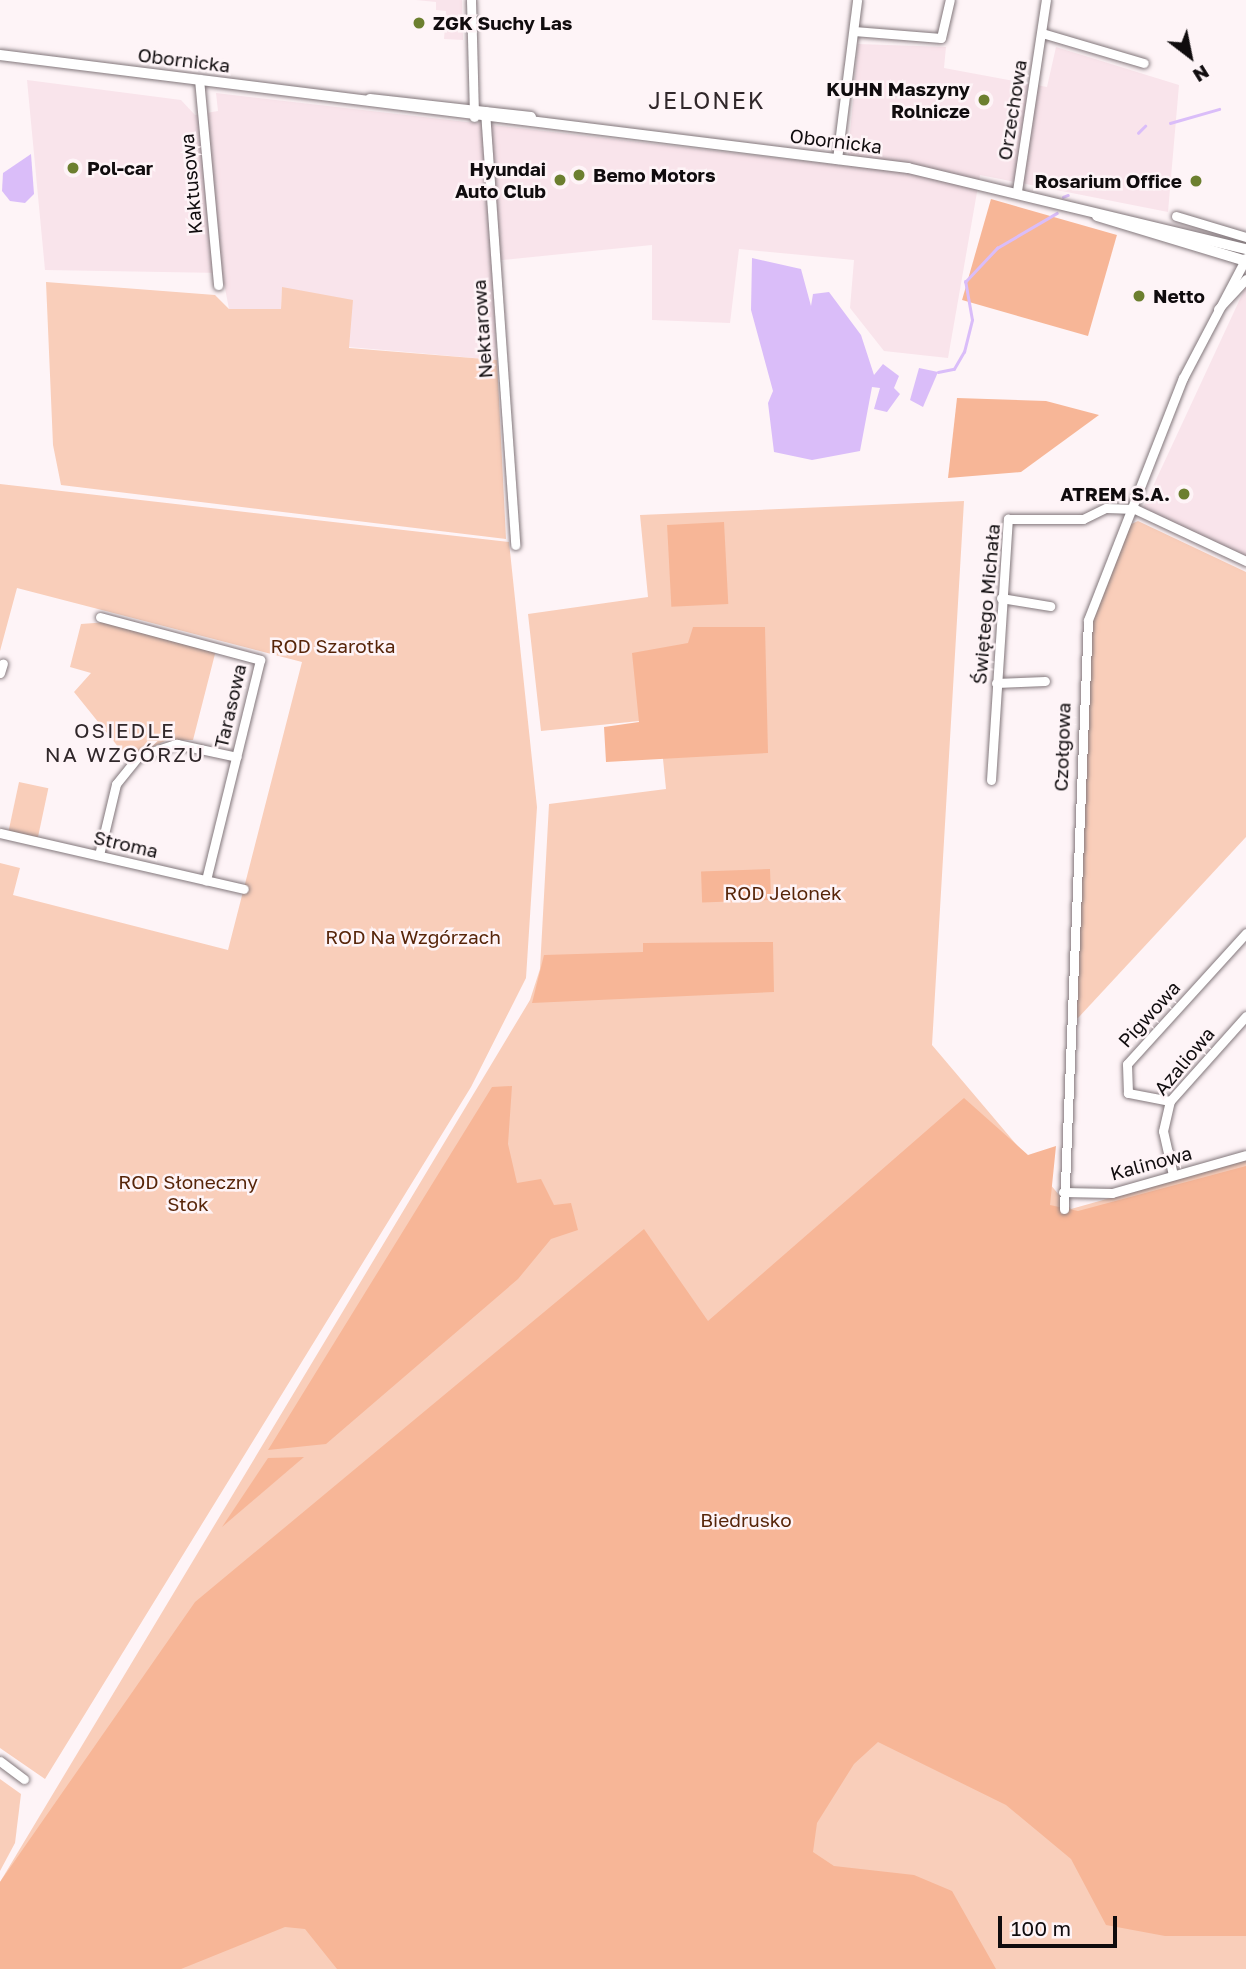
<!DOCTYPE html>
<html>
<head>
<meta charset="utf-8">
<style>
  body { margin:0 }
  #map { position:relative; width:1246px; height:1969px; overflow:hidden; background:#fef4f7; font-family:"Golos Text",sans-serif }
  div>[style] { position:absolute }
  .built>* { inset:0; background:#f9e4eb }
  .green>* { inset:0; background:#f9ceba; transform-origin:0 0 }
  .forest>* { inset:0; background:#f7b697; transform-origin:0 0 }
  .water>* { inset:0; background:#dabdf9 }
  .stream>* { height:2.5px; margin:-1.25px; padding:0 1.25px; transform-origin:1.25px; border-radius:1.25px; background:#dabdf9 }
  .roads { filter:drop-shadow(0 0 2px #82777b) drop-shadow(0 0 2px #82777b) }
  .minor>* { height:9px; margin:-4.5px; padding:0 4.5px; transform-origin:4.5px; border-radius:4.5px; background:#fff }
  .major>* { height:10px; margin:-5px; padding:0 5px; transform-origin:5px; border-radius:5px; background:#fff }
  .dots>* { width:19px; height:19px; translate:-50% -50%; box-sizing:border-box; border:4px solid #fef4f7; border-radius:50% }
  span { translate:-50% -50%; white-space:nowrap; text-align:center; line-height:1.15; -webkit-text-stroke:5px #fef4f7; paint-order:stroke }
  .poi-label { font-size:19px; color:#100c0e; font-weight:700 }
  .left { translate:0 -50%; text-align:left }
  .right { translate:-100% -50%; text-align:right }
  .street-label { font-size:19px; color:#100c0e }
  .park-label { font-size:19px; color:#572509 }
  .neighbourhood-label { font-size:21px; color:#30272a; letter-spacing:2px }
  .quarter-label { font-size:23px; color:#30272a; letter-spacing:2px }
  .north { position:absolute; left:1155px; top:21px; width:70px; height:70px; -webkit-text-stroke:5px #fef4f7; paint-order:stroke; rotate:148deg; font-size:19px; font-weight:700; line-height:28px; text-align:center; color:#100c0e }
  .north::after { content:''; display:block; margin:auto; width:24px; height:32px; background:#100c0e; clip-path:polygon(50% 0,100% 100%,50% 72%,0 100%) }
  .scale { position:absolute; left:998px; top:1916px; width:119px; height:32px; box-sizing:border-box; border:4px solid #100c0e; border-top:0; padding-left:9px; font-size:21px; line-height:24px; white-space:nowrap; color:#100c0e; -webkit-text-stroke:5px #fef4f7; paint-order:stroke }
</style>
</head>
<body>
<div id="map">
  <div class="built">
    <div style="clip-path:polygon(416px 0,462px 0,463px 40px,444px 39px,446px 11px,436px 10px,436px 2px)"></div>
    <div style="clip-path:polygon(858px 44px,946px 47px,944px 68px,1047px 87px,1056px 47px,1179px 85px,1168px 212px,980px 175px,948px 358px,884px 351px,850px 308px,854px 260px,739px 249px,730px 323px,652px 320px,652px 245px,492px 261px,497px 360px,349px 347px,282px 288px,281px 309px,229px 309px,222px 273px,45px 270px,27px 80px,181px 100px,195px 115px,218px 111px,216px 93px,847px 166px)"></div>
    <div style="clip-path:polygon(1246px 286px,1246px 556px,1142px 510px)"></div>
  </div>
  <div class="green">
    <div style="clip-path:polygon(46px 282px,215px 295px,229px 309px,281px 309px,282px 287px,353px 300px,349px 348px,497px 360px,506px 539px,61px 485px,53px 445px)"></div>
    <div style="clip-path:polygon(0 484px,509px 542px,537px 807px,526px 978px,471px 1087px,45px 1779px,0 1748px,0 863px,20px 868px,13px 895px,228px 950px,302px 662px,17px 588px,0 651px)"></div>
    <div style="clip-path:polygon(964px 501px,932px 1045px,1071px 1209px,1246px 1160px,1246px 1969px,70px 1969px,0 1882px,530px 1000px,540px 969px,549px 804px,666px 789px,659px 719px,541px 731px,528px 614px,648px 597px,640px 515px)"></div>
    <div style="clip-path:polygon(1138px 521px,1246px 572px,1246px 837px,1078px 1018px,1072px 1016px,1091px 621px,1127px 526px)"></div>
    <div style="clip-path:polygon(108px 622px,216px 650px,193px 740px,167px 740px,128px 759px,74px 692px,91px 673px,70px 667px,81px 624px)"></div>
    <div style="left:19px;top:782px;width:30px;height:50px;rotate:12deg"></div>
    <div style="clip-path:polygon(0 1779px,21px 1794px,15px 1843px,0 1871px)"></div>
  </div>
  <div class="forest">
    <div style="left:991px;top:199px;width:131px;height:105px;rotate:16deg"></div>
    <div style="clip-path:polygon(957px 398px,1046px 401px,1099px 415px,1021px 472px,948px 478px)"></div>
    <div style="left:724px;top:522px;width:82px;height:57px;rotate:87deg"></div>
    <div style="clip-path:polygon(693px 627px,765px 627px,768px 753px,606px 762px,604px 727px,639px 722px,632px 653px,688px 643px)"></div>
    <div style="left:770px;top:869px;width:31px;height:69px;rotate:88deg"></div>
    <div style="clip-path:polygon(773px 942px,774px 992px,532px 1003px,544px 955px,643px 952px,643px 943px)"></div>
    <div style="clip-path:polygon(512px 1086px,508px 1144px,517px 1183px,541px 1179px,554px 1205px,571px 1203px,578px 1230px,551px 1239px,518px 1279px,326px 1444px,268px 1450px,492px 1087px)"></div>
    <div style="clip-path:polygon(964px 1098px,1028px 1155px,1056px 1146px,1050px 1205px,1078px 1211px,1246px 1166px,1246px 1936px,1165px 1936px,1106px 1925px,1071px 1859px,1006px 1805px,878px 1742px,854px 1764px,817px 1823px,813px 1852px,834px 1866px,914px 1875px,952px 1891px,996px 1969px,337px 1969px,305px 1929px,285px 1927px,181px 1969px,0 1969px,0 1882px,195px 1602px,644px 1229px,708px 1321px)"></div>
    <div style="clip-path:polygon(304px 1457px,222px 1527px,268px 1458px)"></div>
  </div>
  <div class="water">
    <div style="clip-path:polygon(31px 154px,34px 194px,25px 203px,10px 201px,2px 191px,3px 173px)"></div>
    <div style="clip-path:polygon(752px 258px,801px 269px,811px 306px,813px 294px,829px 292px,861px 335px,874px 375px,883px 364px,899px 376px,894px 388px,900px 394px,887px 412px,874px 409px,880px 388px,872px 387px,860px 451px,812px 460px,774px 452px,768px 403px,773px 391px,751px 310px)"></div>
    <div style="clip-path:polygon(919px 368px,938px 372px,923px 407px,910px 400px)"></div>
  </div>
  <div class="stream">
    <div style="left:1170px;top:123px;width:51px;rotate:-15.9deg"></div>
    <div style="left:1138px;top:133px;width:10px;rotate:-45deg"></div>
    <div style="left:1063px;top:197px;width:5px;rotate:-22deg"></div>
    <div style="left:938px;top:372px;width:16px;rotate:-11deg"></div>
    <div style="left:954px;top:369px;width:20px;rotate:-60deg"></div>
    <div style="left:964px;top:352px;width:33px;rotate:-76deg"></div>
    <div style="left:972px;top:320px;width:39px;rotate:-100deg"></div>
    <div style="left:965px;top:282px;width:47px;rotate:-46.7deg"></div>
    <div style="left:997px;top:248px;width:69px;rotate:-30.3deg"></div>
  </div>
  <div class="roads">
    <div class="minor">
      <div style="left:471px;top:0;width:117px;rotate:88.5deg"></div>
      <div style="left:854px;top:31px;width:87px;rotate:4.6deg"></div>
      <div style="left:941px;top:38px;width:39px;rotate:-77deg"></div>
      <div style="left:1042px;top:33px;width:106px;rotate:16.4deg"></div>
      <div style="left:199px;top:79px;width:207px;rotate:84.7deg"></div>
      <div style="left:485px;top:111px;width:435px;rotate:86deg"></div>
      <div style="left:837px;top:159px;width:160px;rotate:-82.8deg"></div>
      <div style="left:1017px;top:191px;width:193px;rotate:-81.4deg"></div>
      <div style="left:1176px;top:216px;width:73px;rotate:16.7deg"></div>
      <div style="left:1218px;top:309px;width:41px;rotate:-47deg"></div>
      <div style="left:1135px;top:509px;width:123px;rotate:25.1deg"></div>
      <div style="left:1001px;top:598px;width:50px;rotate:9.3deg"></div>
      <div style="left:100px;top:617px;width:166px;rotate:15deg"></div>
      <div style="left:260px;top:660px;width:227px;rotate:103.8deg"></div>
      <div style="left:0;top:673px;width:10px;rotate:-73deg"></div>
      <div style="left:996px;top:683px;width:49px;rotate:-2.3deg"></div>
      <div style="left:991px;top:780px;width:262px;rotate:-86.3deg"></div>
      <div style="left:1008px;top:519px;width:75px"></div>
      <div style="left:1083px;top:519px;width:25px;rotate:-26deg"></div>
      <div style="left:1106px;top:508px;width:29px;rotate:2deg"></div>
      <div style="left:0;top:833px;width:250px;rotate:12.9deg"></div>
      <div style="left:99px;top:855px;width:73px;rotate:-76.5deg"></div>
      <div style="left:116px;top:784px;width:36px;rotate:-51deg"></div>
      <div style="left:139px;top:756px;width:40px;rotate:-18deg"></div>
      <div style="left:177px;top:744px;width:61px;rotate:12.2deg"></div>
      <div style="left:1170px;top:1101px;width:43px;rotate:-169.2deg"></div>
      <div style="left:1128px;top:1093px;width:29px;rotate:-92deg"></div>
      <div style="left:1127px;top:1064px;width:177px;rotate:-47.7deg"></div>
      <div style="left:1173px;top:1175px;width:45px;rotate:-102.8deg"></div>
      <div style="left:1163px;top:1131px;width:31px;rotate:-77deg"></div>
      <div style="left:1170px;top:1101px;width:114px;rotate:-48.2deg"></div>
      <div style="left:1063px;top:1192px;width:49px;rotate:1.2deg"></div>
      <div style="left:1112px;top:1193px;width:139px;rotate:-15.8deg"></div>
      <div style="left:1064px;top:1209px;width:589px;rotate:-87.67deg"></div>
      <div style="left:1088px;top:620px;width:260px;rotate:-68.6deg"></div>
      <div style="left:1183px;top:378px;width:136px;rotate:-62.3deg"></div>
      <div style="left:0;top:1761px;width:30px;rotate:37deg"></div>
    </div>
    <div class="major">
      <div style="left:0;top:55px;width:915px;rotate:7.09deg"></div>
      <div style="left:908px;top:168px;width:348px;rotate:13.5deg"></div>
      <div style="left:370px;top:99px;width:162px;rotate:6.4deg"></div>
      <div style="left:1097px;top:216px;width:156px;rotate:16.8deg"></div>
    </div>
  </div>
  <div class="dots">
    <div style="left:419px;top:23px;background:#6c7f2f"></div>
    <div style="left:984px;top:100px;background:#6c7f2f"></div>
    <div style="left:73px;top:168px;background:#6c7f2f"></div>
    <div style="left:579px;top:175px;background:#6c7f2f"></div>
    <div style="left:560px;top:180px;background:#6c7f2f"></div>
    <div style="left:1196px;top:181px;background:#6c7f2f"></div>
    <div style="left:1139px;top:296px;background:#6c7f2f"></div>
    <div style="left:1184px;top:494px;background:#6c7f2f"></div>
  </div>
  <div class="poi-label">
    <span class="left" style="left:433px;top:23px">ZGK Suchy Las</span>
    <span class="right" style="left:970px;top:100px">KUHN Maszyny<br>Rolnicze</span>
    <span class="left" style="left:87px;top:168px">Pol-car</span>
    <span class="right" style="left:546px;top:180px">Hyundai<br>Auto Club</span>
    <span class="left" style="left:593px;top:175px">Bemo Motors</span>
    <span class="right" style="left:1182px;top:181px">Rosarium Office</span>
    <span class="left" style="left:1153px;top:296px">Netto</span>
    <span class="right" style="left:1170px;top:494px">ATREM S.A.</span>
  </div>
  <div class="street-label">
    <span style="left:184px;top:60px;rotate:7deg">Obornicka</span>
    <span style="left:1012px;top:110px;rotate:-81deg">Orzechowa</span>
    <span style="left:836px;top:141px;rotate:7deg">Obornicka</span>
    <span style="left:191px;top:184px;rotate:-95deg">Kaktusowa</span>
    <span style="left:482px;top:329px;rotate:-94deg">Nektarowa</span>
    <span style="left:986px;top:604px;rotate:-85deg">Świętego Michała</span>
    <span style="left:230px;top:706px;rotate:-77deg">Tarasowa</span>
    <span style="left:1062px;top:747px;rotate:-88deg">Czołgowa</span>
    <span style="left:126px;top:844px;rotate:13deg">Stroma</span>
    <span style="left:1149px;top:1014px;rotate:-48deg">Pigwowa</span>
    <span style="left:1184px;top:1061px;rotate:-50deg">Azaliowa</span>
    <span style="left:1151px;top:1163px;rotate:-15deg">Kalinowa</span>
  </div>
  <div class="park-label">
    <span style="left:333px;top:646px">ROD Szarotka</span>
    <span style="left:783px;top:893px">ROD Jelonek</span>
    <span style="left:413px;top:937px">ROD Na Wzgórzach</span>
    <span style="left:188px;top:1193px">ROD Słoneczny<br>Stok</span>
    <span style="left:746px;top:1520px">Biedrusko</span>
  </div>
  <div class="neighbourhood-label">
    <span style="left:125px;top:742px">OSIEDLE<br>NA WZGÓRZU</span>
  </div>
  <div class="quarter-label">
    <span style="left:707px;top:100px">JELONEK</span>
  </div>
  <div class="north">N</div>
  <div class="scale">100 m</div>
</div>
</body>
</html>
